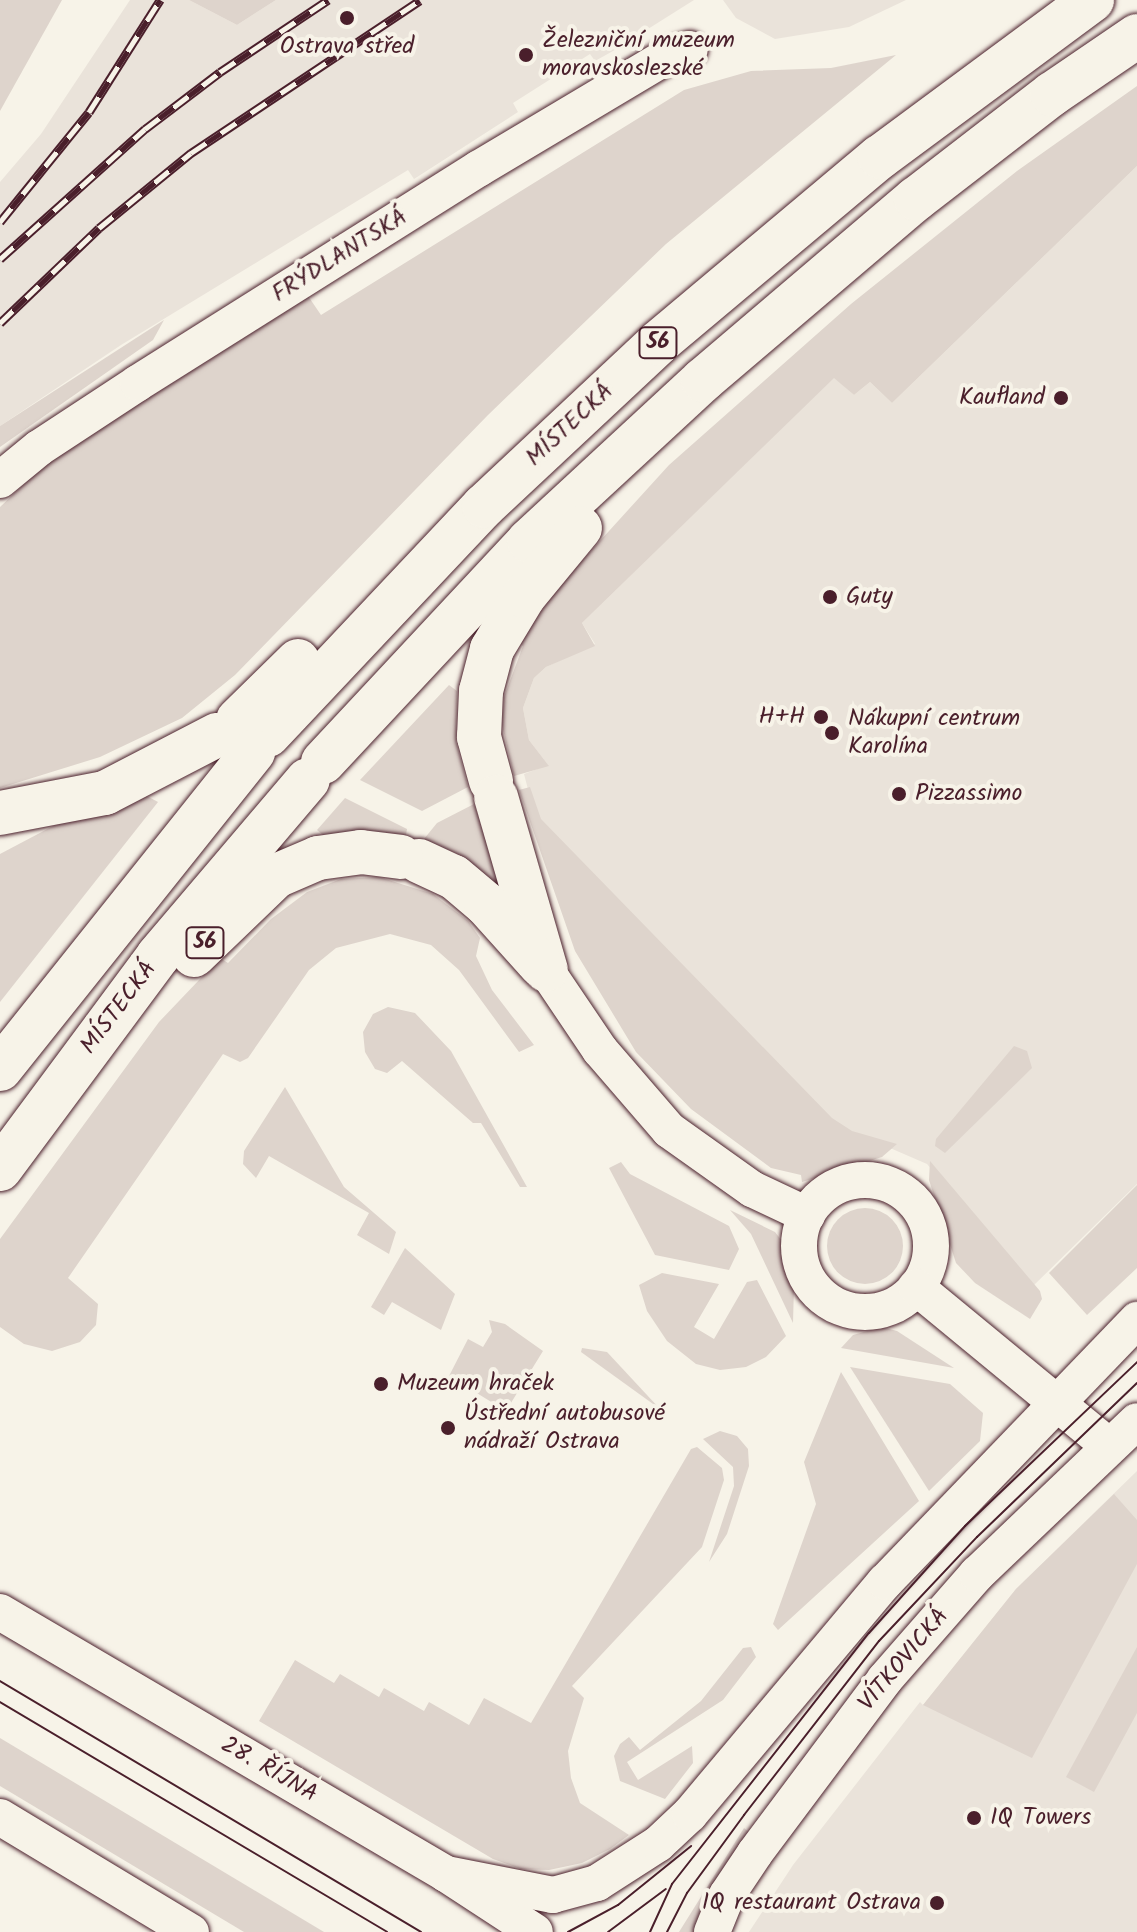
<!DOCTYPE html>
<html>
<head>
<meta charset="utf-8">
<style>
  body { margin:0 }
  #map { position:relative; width:1137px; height:1932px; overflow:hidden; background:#f7f3e8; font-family:Kalam,sans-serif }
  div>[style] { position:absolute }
  .built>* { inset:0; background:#eae3da }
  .green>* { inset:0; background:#ded4cc }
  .round { border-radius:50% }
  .roads { filter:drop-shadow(0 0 2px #4a1f2b) drop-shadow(0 0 2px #4a1f2b) }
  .minor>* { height:36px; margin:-18px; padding:0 18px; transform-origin:18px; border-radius:18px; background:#f7f3e8 }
  .minor>.ring { margin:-18px; padding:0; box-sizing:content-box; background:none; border:36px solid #f7f3e8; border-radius:50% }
  .highway>* { height:44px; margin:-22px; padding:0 22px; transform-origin:22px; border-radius:22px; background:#f7f3e8 }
  .tram>* { height:2px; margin:-1px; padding:0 1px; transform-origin:1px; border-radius:1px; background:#4a1f2b }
  .rail>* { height:9px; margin-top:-4.5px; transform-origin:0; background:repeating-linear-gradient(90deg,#f7f3e8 0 18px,#4a1f2b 0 36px); box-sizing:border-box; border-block:2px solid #4a1f2b }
  .dots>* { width:22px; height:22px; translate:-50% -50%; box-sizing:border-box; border:4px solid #f7f3e8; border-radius:50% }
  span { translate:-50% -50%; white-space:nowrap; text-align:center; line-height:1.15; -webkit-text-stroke:8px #f7f3e8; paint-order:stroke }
  .shield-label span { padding:2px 6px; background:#f7f3e8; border:2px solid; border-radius:6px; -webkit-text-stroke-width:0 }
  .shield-label { font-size:22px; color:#4a1f2b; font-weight:700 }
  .poi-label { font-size:24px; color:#4a1f2b }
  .left { translate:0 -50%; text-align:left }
  .right { translate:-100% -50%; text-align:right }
  .street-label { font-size:24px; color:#4a1f2b }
</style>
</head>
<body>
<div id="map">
  <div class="built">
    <div style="clip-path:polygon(130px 0,189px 0,237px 25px,276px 0,694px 0,613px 51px,595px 61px,590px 54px,513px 103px,518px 112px,414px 179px,408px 170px,121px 345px,0 426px,0 182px,41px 134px)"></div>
    <div style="clip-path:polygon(723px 0,906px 0,849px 27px,775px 39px,736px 18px)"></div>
    <div style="clip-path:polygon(1137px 166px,1137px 1184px,1032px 1287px,927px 1164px,830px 1122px,535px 816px,524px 774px,548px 765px,529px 740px,523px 708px,534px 678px,546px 667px,595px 644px,582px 623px,834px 377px,854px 395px,870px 382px,892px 403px)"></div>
    <div style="clip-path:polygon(1137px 1471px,1137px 1932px,749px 1932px,793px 1865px,920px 1702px,923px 1705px,1016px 1589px)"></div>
  </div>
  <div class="green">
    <div style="clip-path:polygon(0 0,62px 0,0 111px)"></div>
    <div style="clip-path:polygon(189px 0,276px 0,237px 25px)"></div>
    <div style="clip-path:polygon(896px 55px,666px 244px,488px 415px,235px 675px,182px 718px,100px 757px,0 788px,0 507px,61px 449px,304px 290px,321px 315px,684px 90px,751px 71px,831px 68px)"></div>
    <div style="clip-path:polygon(1137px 86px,1137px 166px,892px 403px,870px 382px,854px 395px,834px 378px,582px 623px,595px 646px,546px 667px,534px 678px,523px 708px,529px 740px,549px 766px,514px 776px,502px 725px,504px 697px,523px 646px,519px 643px,559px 586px,669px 465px,851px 304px,1017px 171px)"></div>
    <div style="clip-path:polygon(164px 320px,153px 340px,0 447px,0 426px)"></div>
    <div style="clip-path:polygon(449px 685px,457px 691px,456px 742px,468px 787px,422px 811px,360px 780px)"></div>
    <div style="clip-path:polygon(530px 787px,541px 819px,832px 1118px,852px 1131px,897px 1144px,882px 1157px,802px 1182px,801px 1175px,771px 1168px,691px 1109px,636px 1052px,575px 951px,519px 790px)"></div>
    <div style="clip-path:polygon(143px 794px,158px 802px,0 1002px,0 854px,72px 816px)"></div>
    <div style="clip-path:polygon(345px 798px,407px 829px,406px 835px,363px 830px,323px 835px,317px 830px)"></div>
    <div style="clip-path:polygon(474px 804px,501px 884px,499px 886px,460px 855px,424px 839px,437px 823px)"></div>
    <div style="clip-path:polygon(379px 877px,433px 894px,468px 921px,480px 938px,476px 956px,492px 990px,534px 1045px,519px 1052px,459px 970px,431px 945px,390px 934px,336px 948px,309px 970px,248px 1058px,240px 1062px,223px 1054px,68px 1278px,98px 1304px,96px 1325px,80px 1342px,52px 1351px,24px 1344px,0 1327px,0 1239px,159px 1022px,220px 958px,228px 963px,271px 919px,307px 892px,341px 879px)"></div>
    <div style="clip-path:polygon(388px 1007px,415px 1013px,451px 1051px,527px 1187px,520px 1187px,481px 1123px,473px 1123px,402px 1061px,387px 1073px,375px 1069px,365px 1052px,363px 1032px,373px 1014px)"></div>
    <div style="clip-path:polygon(1014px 1046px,1027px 1051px,1032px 1068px,945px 1153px,935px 1146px,936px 1139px)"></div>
    <div style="clip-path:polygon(285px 1087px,344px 1187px,396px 1232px,389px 1254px,357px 1235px,369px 1213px,269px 1156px,256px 1178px,243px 1164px,244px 1151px)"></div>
    <div style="clip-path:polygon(930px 1161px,1040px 1291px,1042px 1299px,1030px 1319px,975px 1283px,956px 1263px,929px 1180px)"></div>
    <div style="clip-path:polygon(621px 1162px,630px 1174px,729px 1226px,739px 1249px,729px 1270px,655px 1255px,609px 1168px)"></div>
    <div style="clip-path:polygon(1137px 1185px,1137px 1268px,1087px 1315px,1049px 1273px)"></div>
    <div class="round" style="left:827px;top:1208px;width:76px;height:76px"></div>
    <div style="clip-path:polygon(730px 1210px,775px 1232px,782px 1241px,794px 1286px,793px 1323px,751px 1234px)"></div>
    <div style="clip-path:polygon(405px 1248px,455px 1294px,441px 1330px,392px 1302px,384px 1315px,371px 1307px)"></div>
    <div style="clip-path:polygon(662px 1273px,719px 1284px,694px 1327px,714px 1339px,747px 1282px,757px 1280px,786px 1336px,766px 1357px,746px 1367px,720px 1370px,696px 1364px,667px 1341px,647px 1311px,639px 1285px)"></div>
    <div style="clip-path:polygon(489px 1320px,505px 1324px,543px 1351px,506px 1411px,449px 1376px,468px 1339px,483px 1347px,492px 1332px)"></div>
    <div style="clip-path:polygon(882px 1327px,897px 1331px,954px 1368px,841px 1348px,853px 1335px)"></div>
    <div style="clip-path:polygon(582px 1348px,607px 1352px,660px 1409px,581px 1352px)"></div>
    <div style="clip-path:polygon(850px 1367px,950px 1384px,983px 1413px,980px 1441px,929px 1491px)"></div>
    <div style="clip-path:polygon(841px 1372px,919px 1501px,778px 1630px,773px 1624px,816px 1504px,804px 1462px)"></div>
    <div style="clip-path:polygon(720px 1431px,737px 1436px,748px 1449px,749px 1466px,727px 1534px,709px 1562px,734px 1486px,733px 1467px,703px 1439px)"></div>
    <div style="clip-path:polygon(697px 1447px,722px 1468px,724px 1480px,702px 1547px,572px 1686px,584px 1698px,568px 1751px,571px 1778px,580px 1803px,629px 1835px,610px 1849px,582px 1863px,549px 1870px,521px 1869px,493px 1859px,259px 1721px,295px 1660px,334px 1683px,340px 1674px,379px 1697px,384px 1688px,424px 1711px,429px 1702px,469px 1725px,484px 1698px,531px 1723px,691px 1449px)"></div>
    <div style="clip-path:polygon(1114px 1494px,1137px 1520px,1137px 1564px,1032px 1758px,923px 1705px,1016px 1589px)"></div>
    <div style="clip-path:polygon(1137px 1647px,1137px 1713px,1094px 1792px,1066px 1777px)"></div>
    <div style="clip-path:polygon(743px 1648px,751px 1647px,756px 1657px,723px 1700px,627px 1762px,638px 1780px,692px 1746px,693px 1763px,665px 1799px,620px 1781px,614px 1756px,620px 1744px,629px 1737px,640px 1750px,701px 1701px)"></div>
    <div style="clip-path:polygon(0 1738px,324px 1932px,244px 1932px,0 1786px)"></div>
    <div style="clip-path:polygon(744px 1828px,751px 1834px,701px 1909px,693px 1932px,679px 1932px)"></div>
  </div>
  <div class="roads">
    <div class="minor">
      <div style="left:0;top:480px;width:50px;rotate:-39.4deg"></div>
      <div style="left:39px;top:448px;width:118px;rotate:-33.3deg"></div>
      <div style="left:138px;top:383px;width:402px;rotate:-32.2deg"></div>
      <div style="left:478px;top:169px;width:219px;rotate:-30.8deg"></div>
      <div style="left:666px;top:57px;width:25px;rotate:-18deg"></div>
      <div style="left:546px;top:970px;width:97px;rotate:56deg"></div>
      <div style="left:600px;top:1050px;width:106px;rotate:49.2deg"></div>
      <div style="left:669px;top:1130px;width:102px;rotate:35.4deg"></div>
      <div style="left:752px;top:1189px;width:61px;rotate:25.3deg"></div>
      <div class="ring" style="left:799px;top:1180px;width:96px;height:96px"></div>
      <div style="left:916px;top:1287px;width:250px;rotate:39.5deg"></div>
      <div style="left:0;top:1612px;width:517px;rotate:30.43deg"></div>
      <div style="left:446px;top:1874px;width:106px;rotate:33.1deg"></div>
      <div style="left:0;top:1817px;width:223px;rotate:31.1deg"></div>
      <div style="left:446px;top:1874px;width:109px;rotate:11.1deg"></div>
      <div style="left:553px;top:1895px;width:46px;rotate:-15.3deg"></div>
      <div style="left:597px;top:1883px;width:72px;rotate:-32.6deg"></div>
      <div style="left:658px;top:1844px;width:44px;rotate:-43.2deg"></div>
      <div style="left:690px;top:1814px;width:303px;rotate:-50deg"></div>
      <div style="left:885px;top:1582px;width:364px;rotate:-46.1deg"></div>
      <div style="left:712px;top:1932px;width:40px;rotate:-68deg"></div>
      <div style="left:727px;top:1895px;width:50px;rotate:-56.3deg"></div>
      <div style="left:755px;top:1853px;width:217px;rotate:-53.2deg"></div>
      <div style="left:885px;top:1679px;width:140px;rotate:-48.8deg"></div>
      <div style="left:977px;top:1574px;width:221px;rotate:-43.7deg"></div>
    </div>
    <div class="highway">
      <div style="left:238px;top:720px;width:84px;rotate:-44.5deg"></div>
      <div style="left:268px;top:735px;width:315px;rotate:-46.7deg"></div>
      <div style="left:484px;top:506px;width:238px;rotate:-43.1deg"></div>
      <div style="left:658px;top:343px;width:290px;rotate:-40deg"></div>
      <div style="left:880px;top:157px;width:264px;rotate:-36.5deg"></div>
      <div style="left:323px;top:762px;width:302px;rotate:-47deg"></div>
      <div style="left:529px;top:541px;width:237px;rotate:-42.8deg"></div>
      <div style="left:703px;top:380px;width:280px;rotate:-40.4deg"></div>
      <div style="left:916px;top:199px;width:172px;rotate:-37.7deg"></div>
      <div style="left:1052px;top:94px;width:103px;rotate:-34.3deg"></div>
      <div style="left:491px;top:781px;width:46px;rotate:-105.3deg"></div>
      <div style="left:479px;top:737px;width:46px;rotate:-87.5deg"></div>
      <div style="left:481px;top:691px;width:43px;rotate:-75.3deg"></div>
      <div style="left:492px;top:649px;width:62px;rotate:-58.9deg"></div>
      <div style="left:524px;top:596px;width:88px;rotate:-50.5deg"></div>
      <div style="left:496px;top:797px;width:180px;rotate:73.9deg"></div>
      <div style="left:0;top:813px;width:107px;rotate:-10.8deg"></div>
      <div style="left:105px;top:793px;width:126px;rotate:-27.4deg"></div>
      <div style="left:419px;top:861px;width:38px;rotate:25deg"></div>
      <div style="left:454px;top:877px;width:42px;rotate:40.2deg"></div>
      <div style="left:486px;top:904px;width:82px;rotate:48deg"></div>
      <div style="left:194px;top:955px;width:114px;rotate:-43.9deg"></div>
      <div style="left:276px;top:876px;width:46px;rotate:-23.2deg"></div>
      <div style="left:318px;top:858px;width:43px;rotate:-7.9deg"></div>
      <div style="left:361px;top:852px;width:40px;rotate:7.1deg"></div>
      <div style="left:0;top:1069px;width:406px;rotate:-51.4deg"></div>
      <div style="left:0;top:1169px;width:265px;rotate:-53.4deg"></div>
      <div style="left:158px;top:956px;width:231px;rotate:-49.6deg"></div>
    </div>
  </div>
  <div class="tram">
    <div style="left:0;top:1681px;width:490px;rotate:30.8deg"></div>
    <div style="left:0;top:1702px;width:450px;rotate:30.7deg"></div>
    <div style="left:568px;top:1932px;width:57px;rotate:-28.4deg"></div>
    <div style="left:618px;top:1905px;width:94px;rotate:-38.9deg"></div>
    <div style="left:608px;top:1932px;width:72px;rotate:-36.6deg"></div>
    <div style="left:650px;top:1932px;width:53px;rotate:-65.4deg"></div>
    <div style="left:672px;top:1884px;width:319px;rotate:-51.9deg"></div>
    <div style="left:869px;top:1633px;width:144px;rotate:-48.1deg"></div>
    <div style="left:965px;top:1526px;width:238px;rotate:-43.6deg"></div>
    <div style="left:667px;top:1932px;width:44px;rotate:-62.9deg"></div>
    <div style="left:687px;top:1893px;width:97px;rotate:-53.8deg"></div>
    <div style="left:744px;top:1815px;width:220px;rotate:-52.2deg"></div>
    <div style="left:879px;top:1641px;width:143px;rotate:-46.7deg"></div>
    <div style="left:977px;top:1537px;width:222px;rotate:-43.9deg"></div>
  </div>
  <div class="rail">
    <div style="left:0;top:222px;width:141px;rotate:-51deg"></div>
    <div style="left:89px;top:112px;width:133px;rotate:-57.6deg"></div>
    <div style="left:0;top:259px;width:195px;rotate:-41.9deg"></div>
    <div style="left:145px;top:129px;width:94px;rotate:-37.2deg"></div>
    <div style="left:220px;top:72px;width:130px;rotate:-33.7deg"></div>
    <div style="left:0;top:323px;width:137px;rotate:-43.8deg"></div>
    <div style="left:99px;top:228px;width:119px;rotate:-39.2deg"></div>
    <div style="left:191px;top:153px;width:275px;rotate:-33.7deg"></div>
  </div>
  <div class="dots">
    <div style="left:347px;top:18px;background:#4a1f2b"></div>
    <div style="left:526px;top:55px;background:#4a1f2b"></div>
    <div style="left:1061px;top:398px;background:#4a1f2b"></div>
    <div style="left:830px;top:597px;background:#4a1f2b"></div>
    <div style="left:821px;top:717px;background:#4a1f2b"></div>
    <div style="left:832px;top:733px;background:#4a1f2b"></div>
    <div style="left:899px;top:794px;background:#4a1f2b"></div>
    <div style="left:381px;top:1384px;background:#4a1f2b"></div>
    <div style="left:448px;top:1428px;background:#4a1f2b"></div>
    <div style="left:974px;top:1818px;background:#4a1f2b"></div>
    <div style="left:937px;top:1903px;background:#4a1f2b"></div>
  </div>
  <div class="shield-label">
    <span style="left:658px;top:343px">56</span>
    <span style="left:205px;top:943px">56</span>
  </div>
  <div class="poi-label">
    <span class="left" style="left:542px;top:55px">Železniční muzeum<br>moravskoslezské</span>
    <span style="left:347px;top:47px">Ostrava střed</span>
    <span class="right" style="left:1045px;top:398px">Kaufland</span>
    <span class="left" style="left:846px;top:597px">Guty</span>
    <span class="right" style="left:805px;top:717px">H+H</span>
    <span class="left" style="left:848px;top:733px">Nákupní centrum<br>Karolína</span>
    <span class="left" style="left:915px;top:794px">Pizzassimo</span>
    <span class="left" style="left:397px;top:1384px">Muzeum hraček</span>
    <span class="left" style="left:464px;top:1428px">Ústřední autobusové<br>nádraží Ostrava</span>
    <span class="left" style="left:990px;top:1818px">IQ Towers</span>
    <span class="right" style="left:921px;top:1903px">IQ restaurant Ostrava</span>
  </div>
  <div class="street-label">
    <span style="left:340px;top:256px;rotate:-32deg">FRÝDLANTSKÁ</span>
    <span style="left:570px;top:425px;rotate:-43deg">MÍSTECKÁ</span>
    <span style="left:119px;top:1008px;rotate:-53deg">MÍSTECKÁ</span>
    <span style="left:904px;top:1660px;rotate:-50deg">VÍTKOVICKÁ</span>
    <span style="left:269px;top:1770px;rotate:30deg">28. ŘÍJNA</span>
  </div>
</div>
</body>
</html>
